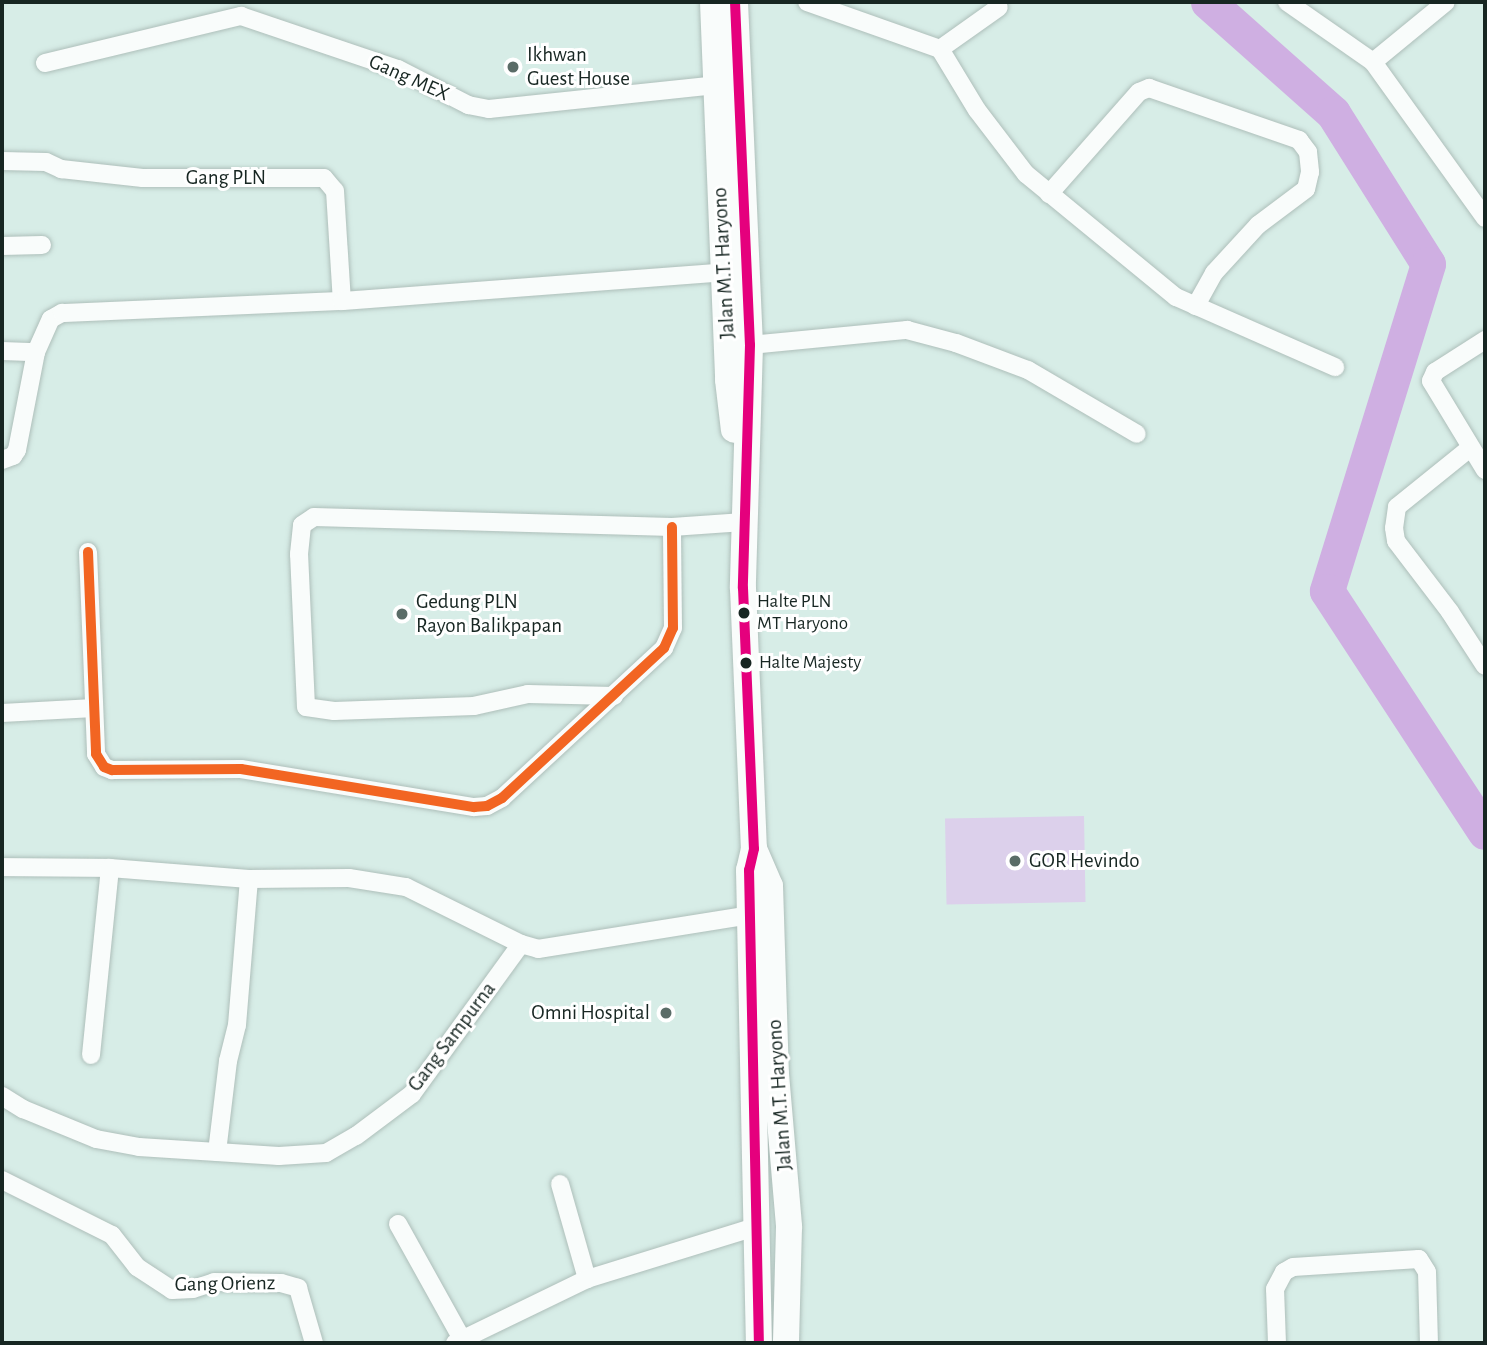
<!DOCTYPE html>
<html>
<head>
<meta charset="utf-8">
<style>
  body { margin:0 }
  #map { position:relative; width:1487px; height:1345px; overflow:hidden; background:#d7ede7; font-family:"Alegreya Sans",sans-serif }
  div>[style] { position:absolute }
  .green>* { inset:0; background:#dcd0eb; transform-origin:0 0 }
  .river>* { height:35px; margin:-17.5px; padding:0 17.5px; transform-origin:17.5px; border-radius:17.5px; background:#cfafe2 }
  .roads { filter:drop-shadow(0 0 2px #aebfba) drop-shadow(0 0 2px #aebfba) }
  .street>* { height:18px; margin:-9px; padding:0 9px; transform-origin:9px; border-radius:9px; background:#f9fcfb }
  .primary>* { height:26px; margin:-13px; padding:0 13px; transform-origin:13px; border-radius:13px; background:#f9fcfb }
  .bus-1>* { height:10px; margin:-5px; padding:0 5px; transform-origin:5px; border-radius:5px; background:#e5007d }
  .bus-2>* { height:10px; margin:-5px; padding:0 5px; transform-origin:5px; border-radius:5px; background:#f26522 }
  .dots>* { width:19px; height:19px; translate:-50% -50%; box-sizing:border-box; border:4px solid #fff; border-radius:50% }
  span { translate:-50% -50%; white-space:nowrap; text-align:center; line-height:1.15; -webkit-text-stroke:6px #fff; paint-order:stroke }
  .bus-label { font-size:19px; color:#172622 }
  .left { translate:0 -50%; text-align:left }
  .poi-label { font-size:21px; color:#172622 }
  .right { translate:-100% -50%; text-align:right }
  .street-label { font-size:21px; color:#172622 }
  .frame { position:absolute; inset:0; border:4px solid #172622; pointer-events:none }
</style>
</head>
<body>
<div id="map">
  <div class="green">
    <div style="left:1084px;top:816px;width:86px;height:139px;rotate:89deg"></div>
  </div>
  <div class="river">
    <div style="left:1208px;top:2px;width:167px;rotate:41.6deg"></div>
    <div style="left:1333px;top:113px;width:178px;rotate:57.8deg"></div>
    <div style="left:1428px;top:264px;width:342px;rotate:107.2deg"></div>
    <div style="left:1327px;top:591px;width:288px;rotate:56.8deg"></div>
  </div>
  <div class="roads">
    <div class="street">
      <div style="left:807px;top:2px;width:141px;rotate:19.5deg"></div>
      <div style="left:940px;top:49px;width:71px;rotate:58.8deg"></div>
      <div style="left:977px;top:110px;width:81px;rotate:52.6deg"></div>
      <div style="left:1026px;top:174px;width:194px;rotate:39.4deg"></div>
      <div style="left:1176px;top:297px;width:174px;rotate:23.8deg"></div>
      <div style="left:1287px;top:2px;width:105px;rotate:34.9deg"></div>
      <div style="left:1373px;top:62px;width:192px;rotate:54.3deg"></div>
      <div style="left:940px;top:49px;width:72px;rotate:-35.4deg"></div>
      <div style="left:1373px;top:62px;width:94px;rotate:-39.4deg"></div>
      <div style="left:45px;top:63px;width:202px;rotate:-13.5deg"></div>
      <div style="left:241px;top:16px;width:166px;rotate:18.7deg"></div>
      <div style="left:398px;top:69px;width:79px;rotate:27.2deg"></div>
      <div style="left:468px;top:105px;width:21px;rotate:11deg"></div>
      <div style="left:489px;top:109px;width:228px;rotate:-6deg"></div>
      <div style="left:2px;top:161px;width:44px;rotate:1.3deg"></div>
      <div style="left:46px;top:162px;width:17px;rotate:25deg"></div>
      <div style="left:61px;top:169px;width:82px;rotate:6.3deg"></div>
      <div style="left:143px;top:178px;width:181px"></div>
      <div style="left:324px;top:178px;width:17px;rotate:50deg"></div>
      <div style="left:335px;top:191px;width:110px;rotate:86.4deg"></div>
      <div style="left:1049px;top:194px;width:136px;rotate:-48.6deg"></div>
      <div style="left:1139px;top:92px;width:11px;rotate:-22deg"></div>
      <div style="left:1149px;top:88px;width:159px;rotate:19.1deg"></div>
      <div style="left:1299px;top:140px;width:15px;rotate:53deg"></div>
      <div style="left:1308px;top:152px;width:20px;rotate:84deg"></div>
      <div style="left:1310px;top:172px;width:17px;rotate:103deg"></div>
      <div style="left:1306px;top:189px;width:60px;rotate:143.1deg"></div>
      <div style="left:1258px;top:225px;width:65px;rotate:132.5deg"></div>
      <div style="left:1214px;top:273px;width:38px;rotate:119deg"></div>
      <div style="left:2px;top:246px;width:40px;rotate:-1.4deg"></div>
      <div style="left:1485px;top:340px;width:59px;rotate:147.4deg"></div>
      <div style="left:1435px;top:372px;width:10px;rotate:114deg"></div>
      <div style="left:1431px;top:381px;width:104px;rotate:58.8deg"></div>
      <div style="left:750px;top:345px;width:158px;rotate:-5.5deg"></div>
      <div style="left:907px;top:330px;width:51px;rotate:14.9deg"></div>
      <div style="left:956px;top:343px;width:77px;rotate:20.6deg"></div>
      <div style="left:1028px;top:370px;width:126px;rotate:30.4deg"></div>
      <div style="left:2px;top:351px;width:34px;rotate:2deg"></div>
      <div style="left:1470px;top:448px;width:94px;rotate:141.1deg"></div>
      <div style="left:1397px;top:507px;width:21px;rotate:98deg"></div>
      <div style="left:1394px;top:528px;width:13px;rotate:81deg"></div>
      <div style="left:1396px;top:541px;width:89px;rotate:52.7deg"></div>
      <div style="left:1450px;top:612px;width:64px;rotate:57.1deg"></div>
      <div style="left:2px;top:460px;width:12px;rotate:-20deg"></div>
      <div style="left:13px;top:456px;width:7px;rotate:-56deg"></div>
      <div style="left:17px;top:450px;width:100px;rotate:-79deg"></div>
      <div style="left:36px;top:352px;width:36px;rotate:-66deg"></div>
      <div style="left:51px;top:319px;width:13px;rotate:-29deg"></div>
      <div style="left:62px;top:313px;width:280px;rotate:-2.5deg"></div>
      <div style="left:342px;top:301px;width:383px;rotate:-4.3deg"></div>
      <div style="left:88px;top:552px;width:202px;rotate:87.7deg"></div>
      <div style="left:96px;top:754px;width:15px;rotate:58deg"></div>
      <div style="left:104px;top:767px;width:9px;rotate:21deg"></div>
      <div style="left:112px;top:770px;width:129px;rotate:-0.4deg"></div>
      <div style="left:241px;top:769px;width:236px;rotate:9.3deg"></div>
      <div style="left:474px;top:807px;width:13px;rotate:-4deg"></div>
      <div style="left:487px;top:806px;width:17px;rotate:-28deg"></div>
      <div style="left:502px;top:798px;width:221px;rotate:-42.8deg"></div>
      <div style="left:664px;top:648px;width:22px;rotate:-66deg"></div>
      <div style="left:673px;top:628px;width:101px;rotate:-90.6deg"></div>
      <div style="left:614px;top:696px;width:86px;rotate:-178.7deg"></div>
      <div style="left:528px;top:694px;width:55px;rotate:167.5deg"></div>
      <div style="left:474px;top:706px;width:140px;rotate:178deg"></div>
      <div style="left:334px;top:711px;width:28px;rotate:-172deg"></div>
      <div style="left:306px;top:707px;width:153px;rotate:-92.6deg"></div>
      <div style="left:299px;top:554px;width:29px;rotate:-84deg"></div>
      <div style="left:302px;top:525px;width:14px;rotate:-34deg"></div>
      <div style="left:314px;top:517px;width:358px;rotate:1.6deg"></div>
      <div style="left:672px;top:527px;width:72px;rotate:-4deg"></div>
      <div style="left:2px;top:713px;width:92px;rotate:-3.1deg"></div>
      <div style="left:2px;top:867px;width:108px;rotate:0.5deg"></div>
      <div style="left:91px;top:1055px;width:188px;rotate:-84.2deg"></div>
      <div style="left:110px;top:868px;width:139px;rotate:4.5deg"></div>
      <div style="left:249px;top:879px;width:100px;rotate:-0.6deg"></div>
      <div style="left:349px;top:878px;width:58px;rotate:9deg"></div>
      <div style="left:406px;top:887px;width:128px;rotate:26.4deg"></div>
      <div style="left:521px;top:944px;width:18px;rotate:16deg"></div>
      <div style="left:538px;top:949px;width:216px;rotate:-9.1deg"></div>
      <div style="left:2px;top:1096px;width:25px;rotate:32deg"></div>
      <div style="left:23px;top:1109px;width:79px;rotate:22.3deg"></div>
      <div style="left:96px;top:1139px;width:44px;rotate:10.5deg"></div>
      <div style="left:139px;top:1147px;width:140px;rotate:3.7deg"></div>
      <div style="left:279px;top:1156px;width:47px;rotate:-3.7deg"></div>
      <div style="left:326px;top:1153px;width:34px;rotate:-30deg"></div>
      <div style="left:356px;top:1136px;width:70px;rotate:-36.9deg"></div>
      <div style="left:412px;top:1094px;width:185px;rotate:-54deg"></div>
      <div style="left:217px;top:1152px;width:92px;rotate:-83.1deg"></div>
      <div style="left:228px;top:1061px;width:37px;rotate:-76deg"></div>
      <div style="left:237px;top:1025px;width:146px;rotate:-85.3deg"></div>
      <div style="left:2px;top:1180px;width:123px;rotate:26.6deg"></div>
      <div style="left:112px;top:1235px;width:41px;rotate:52deg"></div>
      <div style="left:137px;top:1267px;width:42px;rotate:33.3deg"></div>
      <div style="left:172px;top:1290px;width:21px;rotate:-3deg"></div>
      <div style="left:193px;top:1289px;width:22px;rotate:-18deg"></div>
      <div style="left:214px;top:1282px;width:67px;rotate:0.9deg"></div>
      <div style="left:281px;top:1283px;width:18px;rotate:16deg"></div>
      <div style="left:298px;top:1288px;width:57px;rotate:73.8deg"></div>
      <div style="left:560px;top:1184px;width:99px;rotate:74.1deg"></div>
      <div style="left:398px;top:1224px;width:132px;rotate:60.9deg"></div>
      <div style="left:455px;top:1343px;width:147px;rotate:-25.9deg"></div>
      <div style="left:587px;top:1279px;width:179px;rotate:-17.2deg"></div>
      <div style="left:1277px;top:1343px;width:54px;rotate:-92.1deg"></div>
      <div style="left:1275px;top:1289px;width:19px;rotate:-62deg"></div>
      <div style="left:1284px;top:1272px;width:10px;rotate:-29deg"></div>
      <div style="left:1293px;top:1267px;width:126px;rotate:-3.6deg"></div>
      <div style="left:1419px;top:1259px;width:15px;rotate:58deg"></div>
      <div style="left:1427px;top:1272px;width:71px;rotate:88.4deg"></div>
    </div>
    <div class="primary">
      <div style="left:713px;top:2px;width:378px;rotate:87.7deg"></div>
      <div style="left:728px;top:380px;width:50px;rotate:83.2deg"></div>
      <div style="left:735px;top:2px;width:343px;rotate:87.5deg"></div>
      <div style="left:750px;top:345px;width:243px;rotate:91.7deg"></div>
      <div style="left:743px;top:588px;width:261px;rotate:87.6deg"></div>
      <div style="left:754px;top:849px;width:22px;rotate:103deg"></div>
      <div style="left:749px;top:870px;width:473px;rotate:88.8deg"></div>
      <div style="left:754px;top:849px;width:40px;rotate:66.6deg"></div>
      <div style="left:770px;top:886px;width:188px;rotate:88.2deg"></div>
      <div style="left:776px;top:1074px;width:154px;rotate:85.1deg"></div>
      <div style="left:789px;top:1227px;width:116px;rotate:91.5deg"></div>
    </div>
  </div>
  <div class="bus-1">
    <div style="left:735px;top:2px;width:343px;rotate:87.5deg"></div>
    <div style="left:750px;top:345px;width:243px;rotate:91.7deg"></div>
    <div style="left:743px;top:588px;width:261px;rotate:87.6deg"></div>
    <div style="left:754px;top:849px;width:22px;rotate:103deg"></div>
    <div style="left:749px;top:870px;width:473px;rotate:88.8deg"></div>
  </div>
  <div class="bus-2">
    <div style="left:88px;top:552px;width:202px;rotate:87.7deg"></div>
    <div style="left:96px;top:754px;width:15px;rotate:58deg"></div>
    <div style="left:104px;top:767px;width:9px;rotate:21deg"></div>
    <div style="left:112px;top:770px;width:129px;rotate:-0.4deg"></div>
    <div style="left:241px;top:769px;width:236px;rotate:9.3deg"></div>
    <div style="left:474px;top:807px;width:13px;rotate:-4deg"></div>
    <div style="left:487px;top:806px;width:17px;rotate:-28deg"></div>
    <div style="left:502px;top:798px;width:221px;rotate:-42.8deg"></div>
    <div style="left:664px;top:648px;width:22px;rotate:-66deg"></div>
    <div style="left:673px;top:628px;width:101px;rotate:-90.6deg"></div>
  </div>
  <div class="dots">
    <div style="left:513px;top:67px;background:#5a6c67"></div>
    <div style="left:744px;top:613px;background:#172622"></div>
    <div style="left:402px;top:614px;background:#5a6c67"></div>
    <div style="left:746px;top:663px;background:#172622"></div>
    <div style="left:1015px;top:861px;background:#5a6c67"></div>
    <div style="left:666px;top:1013px;background:#5a6c67"></div>
  </div>
  <div class="bus-label">
    <span class="left" style="left:757px;top:613px">Halte PLN<br>MT Haryono</span>
    <span class="left" style="left:759px;top:663px">Halte Majesty</span>
  </div>
  <div class="poi-label">
    <span class="left" style="left:527px;top:67px">Ikhwan<br>Guest House</span>
    <span class="left" style="left:416px;top:614px">Gedung PLN<br>Rayon Balikpapan</span>
    <span class="left" style="left:1029px;top:861px">GOR Hevindo</span>
    <span class="right" style="left:650px;top:1013px">Omni Hospital</span>
  </div>
  <div class="street-label">
    <span style="left:409px;top:78px;rotate:24deg">Gang MEX</span>
    <span style="left:226px;top:178px">Gang PLN</span>
    <span style="left:724px;top:263px;rotate:-93deg">Jalan M.T. Haryono</span>
    <span style="left:452px;top:1037px;rotate:-53deg">Gang Sampurna</span>
    <span style="left:780px;top:1095px;rotate:-94deg">Jalan M.T. Haryono</span>
    <span style="left:225px;top:1284px;rotate:-1deg">Gang Orienz</span>
  </div>
  <div class="frame"></div>
</div>
</body>
</html>
